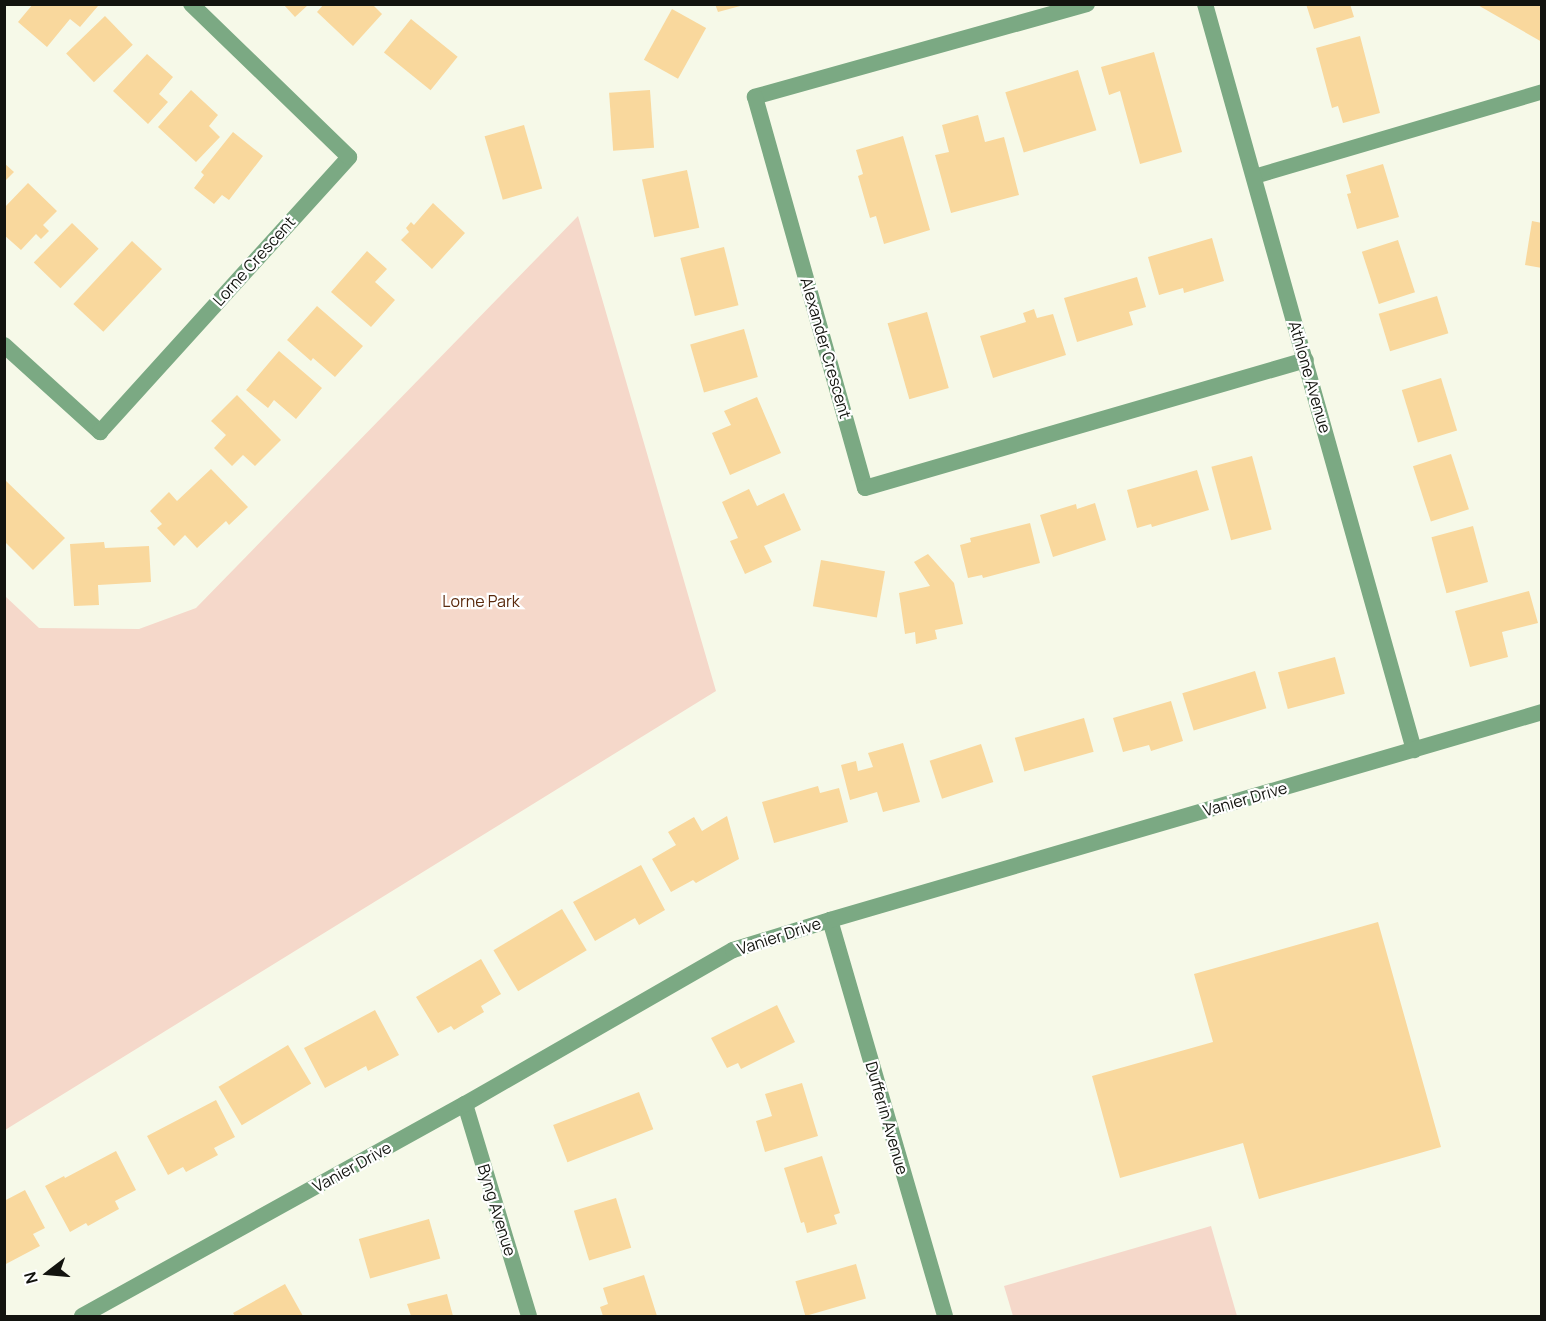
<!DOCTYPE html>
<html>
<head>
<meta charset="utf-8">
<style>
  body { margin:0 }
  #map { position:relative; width:1546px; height:1321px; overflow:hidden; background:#f6f9e8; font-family:Manrope,sans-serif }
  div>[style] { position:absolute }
  .green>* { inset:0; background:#f5d8ca }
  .building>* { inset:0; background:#f9d89d; transform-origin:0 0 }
  .service>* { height:15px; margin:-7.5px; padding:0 7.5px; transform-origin:7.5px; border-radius:7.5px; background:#7ba983 }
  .minor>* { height:16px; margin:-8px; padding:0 8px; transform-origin:8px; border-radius:8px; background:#7ba983 }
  span { translate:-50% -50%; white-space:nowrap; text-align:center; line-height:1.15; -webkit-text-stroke:4.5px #fff; paint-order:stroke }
  .street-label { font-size:16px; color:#13140f }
  .park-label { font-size:16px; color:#5a2a0d }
  .frame { position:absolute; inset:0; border:6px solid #13140f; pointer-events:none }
  .north { position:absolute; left:18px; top:1243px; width:60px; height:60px; -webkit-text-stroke:4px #fff; paint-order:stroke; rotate:254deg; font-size:16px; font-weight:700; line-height:24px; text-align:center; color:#13140f }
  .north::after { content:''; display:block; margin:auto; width:21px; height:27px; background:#13140f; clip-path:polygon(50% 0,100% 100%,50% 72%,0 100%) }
</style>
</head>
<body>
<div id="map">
  <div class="green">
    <div style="clip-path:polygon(578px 216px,716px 691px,5px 1130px,5px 596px,39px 628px,139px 629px,196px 608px)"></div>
    <div style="clip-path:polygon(1211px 1226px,1237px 1316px,1013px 1316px,1004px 1286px)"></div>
  </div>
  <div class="building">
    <div style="clip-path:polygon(33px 4px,97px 4px,98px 6px,80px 27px,70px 19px,47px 47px,18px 22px)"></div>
    <div style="clip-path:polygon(324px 4px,372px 4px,382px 14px,353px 46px,317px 12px)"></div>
    <div style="clip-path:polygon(715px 4px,744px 4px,744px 5px,718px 12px)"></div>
    <div style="clip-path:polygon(1306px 4px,1350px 4px,1354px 17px,1314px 29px)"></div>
    <div style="clip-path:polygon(1476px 4px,1542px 4px,1542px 42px)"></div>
    <div style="clip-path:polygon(284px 5px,308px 5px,295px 17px)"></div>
    <div style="left:672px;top:9px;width:39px;height:58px;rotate:29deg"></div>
    <div style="left:105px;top:16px;width:40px;height:54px;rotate:46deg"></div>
    <div style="left:411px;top:19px;width:60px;height:43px;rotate:39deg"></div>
    <div style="clip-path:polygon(1360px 36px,1380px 113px,1343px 123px,1338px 106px,1332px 108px,1316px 48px)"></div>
    <div style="clip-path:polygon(1154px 52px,1182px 152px,1140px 164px,1120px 91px,1109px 95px,1101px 67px)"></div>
    <div style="clip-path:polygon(147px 54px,173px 77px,159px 94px,168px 102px,148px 124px,113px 91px)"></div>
    <div style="left:1078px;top:70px;width:63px;height:76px;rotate:73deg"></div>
    <div style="clip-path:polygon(191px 90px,218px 115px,209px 126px,220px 137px,196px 162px,158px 127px)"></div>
    <div style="left:650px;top:90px;width:58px;height:41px;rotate:86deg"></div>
    <div style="clip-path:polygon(978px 115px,985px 142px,1004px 137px,1019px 195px,951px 213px,935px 155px,949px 152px,942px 125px)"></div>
    <div style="left:524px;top:125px;width:66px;height:41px;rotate:74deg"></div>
    <div style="clip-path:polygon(233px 132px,263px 156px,229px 200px,222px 195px,214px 204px,194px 188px,204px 175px,201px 172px)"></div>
    <div style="clip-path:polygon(903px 136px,930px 230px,884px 244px,876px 216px,870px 218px,858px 176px,863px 174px,856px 150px)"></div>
    <div style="clip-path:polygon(4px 163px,14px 172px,4px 182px)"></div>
    <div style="clip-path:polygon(1383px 164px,1399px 217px,1357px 229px,1347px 194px,1351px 193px,1346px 175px)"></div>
    <div style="left:687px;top:170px;width:59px;height:46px;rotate:78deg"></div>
    <div style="clip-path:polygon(28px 183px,57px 211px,43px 225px,49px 231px,41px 239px,36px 234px,21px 250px,4px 235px,4px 208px)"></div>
    <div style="clip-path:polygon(433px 203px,465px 233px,432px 269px,401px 240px,409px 232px,406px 228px,411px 222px,414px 225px)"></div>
    <div style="clip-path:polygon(1532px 221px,1542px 223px,1542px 268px,1525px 265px)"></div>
    <div style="left:72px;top:223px;width:37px;height:55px;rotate:44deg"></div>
    <div style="clip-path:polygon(1212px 238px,1224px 281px,1184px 293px,1183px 288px,1159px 295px,1148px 257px)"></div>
    <div style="left:1398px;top:240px;width:55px;height:38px;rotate:72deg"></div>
    <div style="left:132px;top:241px;width:41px;height:86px;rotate:43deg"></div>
    <div style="left:724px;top:247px;width:60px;height:45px;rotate:76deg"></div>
    <div style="clip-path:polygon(367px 251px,387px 269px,375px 282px,395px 300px,371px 327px,331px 292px)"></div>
    <div style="clip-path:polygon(1137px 277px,1146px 307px,1129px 312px,1133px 325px,1077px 342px,1064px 298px)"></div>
    <div style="left:1437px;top:296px;width:39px;height:61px;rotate:73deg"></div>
    <div style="clip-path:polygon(317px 306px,363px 346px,335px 377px,313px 358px,311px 361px,287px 340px)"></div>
    <div style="clip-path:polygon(1034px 309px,1037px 318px,1053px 314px,1066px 355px,993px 378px,980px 336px,1026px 322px,1023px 313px)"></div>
    <div style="left:927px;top:312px;width:79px;height:41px;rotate:74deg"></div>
    <div style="left:744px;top:329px;width:50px;height:56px;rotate:74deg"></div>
    <div style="clip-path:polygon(279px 351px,322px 388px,296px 419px,274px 400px,268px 408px,246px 390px)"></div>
    <div style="left:1441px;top:378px;width:55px;height:41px;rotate:73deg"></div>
    <div style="clip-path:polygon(237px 395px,281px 440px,255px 466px,243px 455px,232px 466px,214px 448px,226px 435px,211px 421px)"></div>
    <div style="clip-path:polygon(757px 397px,781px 453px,730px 475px,712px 433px,731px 425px,724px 411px)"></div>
    <div style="left:1451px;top:454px;width:58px;height:40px;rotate:72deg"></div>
    <div style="left:1252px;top:456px;width:76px;height:42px;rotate:75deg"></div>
    <div style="clip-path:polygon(211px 469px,248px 507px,229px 525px,226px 521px,197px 548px,185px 535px,174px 546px,157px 528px,162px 524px,150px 511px,169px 492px,177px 501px)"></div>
    <div style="clip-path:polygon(1197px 470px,1209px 510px,1152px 527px,1151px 524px,1137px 528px,1127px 490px)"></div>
    <div style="clip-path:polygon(4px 479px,65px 538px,33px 570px,4px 541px)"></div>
    <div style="clip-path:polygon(749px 489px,757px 506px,784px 493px,801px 530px,764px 546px,772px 562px,745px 574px,730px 541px,738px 538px,722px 502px)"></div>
    <div style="clip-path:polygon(1095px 503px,1106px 540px,1053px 557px,1040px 515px,1076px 504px,1077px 509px)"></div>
    <div style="clip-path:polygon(1030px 523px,1040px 563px,983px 578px,982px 575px,968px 578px,960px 545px,971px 542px,970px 538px)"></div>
    <div style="left:1473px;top:526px;width:58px;height:43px;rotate:75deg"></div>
    <div style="clip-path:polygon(104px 542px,105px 548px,149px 546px,151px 582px,98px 585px,99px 605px,74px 606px,70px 544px)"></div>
    <div style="clip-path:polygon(928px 554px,954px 583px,963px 624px,935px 630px,937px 639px,916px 644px,915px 632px,905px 634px,899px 593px,930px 586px,914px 562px)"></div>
    <div style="left:821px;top:560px;width:65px;height:47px;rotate:10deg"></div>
    <div style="clip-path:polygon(1529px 591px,1538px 623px,1502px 632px,1508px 657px,1470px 667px,1455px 611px)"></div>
    <div style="left:1335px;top:657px;width:38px;height:59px;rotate:75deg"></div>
    <div style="left:1255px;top:671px;width:39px;height:76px;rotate:73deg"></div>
    <div style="clip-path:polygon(1171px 701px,1183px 741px,1151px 751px,1149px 745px,1123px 752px,1113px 718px)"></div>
    <div style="left:1084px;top:718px;width:35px;height:72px;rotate:74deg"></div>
    <div style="clip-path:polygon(903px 743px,920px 802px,883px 812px,877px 792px,850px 800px,841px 765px,856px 761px,858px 771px,873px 767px,868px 753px)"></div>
    <div style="left:981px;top:744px;width:40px;height:54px;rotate:72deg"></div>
    <div style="clip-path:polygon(818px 786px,820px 793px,839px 788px,848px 822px,774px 843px,762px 802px)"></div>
    <div style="clip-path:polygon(727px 816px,739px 859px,696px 883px,693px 880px,671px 892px,652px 859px,676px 845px,668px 832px,694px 817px,702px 831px)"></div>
    <div style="clip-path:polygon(641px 865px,665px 910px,639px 925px,635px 918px,595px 941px,573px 902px)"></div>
    <div style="left:562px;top:909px;width:48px;height:80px;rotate:59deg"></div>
    <div style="clip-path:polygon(1378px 922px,1441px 1147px,1259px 1199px,1243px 1143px,1120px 1178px,1092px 1076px,1213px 1042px,1194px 974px)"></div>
    <div style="clip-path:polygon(481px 959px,501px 994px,481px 1006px,484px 1012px,454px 1030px,451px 1026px,438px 1033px,416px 997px)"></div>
    <div style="clip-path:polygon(777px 1005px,795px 1042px,741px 1069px,738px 1063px,727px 1068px,711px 1038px)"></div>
    <div style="clip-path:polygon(375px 1010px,399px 1055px,368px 1071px,366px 1066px,325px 1088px,304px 1048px)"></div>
    <div style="left:288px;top:1045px;width:45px;height:81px;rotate:59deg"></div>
    <div style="clip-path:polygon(802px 1083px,818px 1136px,765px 1152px,756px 1121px,772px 1116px,765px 1094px)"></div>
    <div style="left:639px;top:1092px;width:40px;height:92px;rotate:69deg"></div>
    <div style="clip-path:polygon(216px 1100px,235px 1137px,214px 1148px,218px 1155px,186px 1172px,183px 1167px,168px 1175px,147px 1136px)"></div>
    <div style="clip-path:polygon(116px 1151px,136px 1190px,115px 1201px,119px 1209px,88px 1226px,86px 1223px,70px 1232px,45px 1186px,64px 1176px,65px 1178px)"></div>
    <div style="clip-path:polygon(822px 1156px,840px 1213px,834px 1215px,837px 1224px,807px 1233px,804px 1222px,801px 1223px,784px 1168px)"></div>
    <div style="clip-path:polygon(25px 1190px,45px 1228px,33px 1234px,40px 1246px,4px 1265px,4px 1201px)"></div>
    <div style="left:616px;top:1198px;width:52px;height:44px;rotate:73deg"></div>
    <div style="left:429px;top:1219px;width:41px;height:73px;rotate:74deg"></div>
    <div style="left:856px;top:1264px;width:36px;height:63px;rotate:74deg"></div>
    <div style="clip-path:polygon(644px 1275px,657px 1316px,603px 1316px,600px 1307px,608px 1304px,603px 1288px)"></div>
    <div style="clip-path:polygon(285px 1284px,303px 1316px,235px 1316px,233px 1313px)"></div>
    <div style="clip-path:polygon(447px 1294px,453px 1316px,411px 1316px,407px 1304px)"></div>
  </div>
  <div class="service">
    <div style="left:1254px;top:176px;width:300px;rotate:-16.4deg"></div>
  </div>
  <div class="minor">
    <div style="left:1087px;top:4px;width:345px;rotate:164.4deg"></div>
    <div style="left:755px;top:97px;width:406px;rotate:74.3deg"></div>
    <div style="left:865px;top:488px;width:459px;rotate:-16.2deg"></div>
    <div style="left:1205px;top:4px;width:775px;rotate:74.35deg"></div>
    <div style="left:4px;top:345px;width:130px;rotate:42.2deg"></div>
    <div style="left:100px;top:432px;width:371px;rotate:-47.8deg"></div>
    <div style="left:349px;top:157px;width:220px;rotate:-135.9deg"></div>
    <div style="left:830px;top:920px;width:412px;rotate:73.8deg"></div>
    <div style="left:465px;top:1104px;width:221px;rotate:73.2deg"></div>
    <div style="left:82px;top:1316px;width:438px;rotate:-29deg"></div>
    <div style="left:465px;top:1104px;width:309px;rotate:-29.9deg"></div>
    <div style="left:733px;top:950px;width:102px;rotate:-17.2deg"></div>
    <div style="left:830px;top:920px;width:742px;rotate:-16.28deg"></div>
  </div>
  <div class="street-label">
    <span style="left:254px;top:261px;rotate:-48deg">Lorne Crescent</span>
    <span style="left:826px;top:348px;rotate:74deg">Alexander Crescent</span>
    <span style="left:1310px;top:377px;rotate:74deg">Athlone Avenue</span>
    <span style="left:1245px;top:799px;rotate:-16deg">Vanier Drive</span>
    <span style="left:779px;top:936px;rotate:-18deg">Vanier Drive</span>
    <span style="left:887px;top:1118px;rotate:74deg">Dufferin Avenue</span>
    <span style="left:352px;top:1167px;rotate:-29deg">Vanier Drive</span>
    <span style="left:497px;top:1210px;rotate:73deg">Byng Avenue</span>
  </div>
  <div class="park-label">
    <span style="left:481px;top:601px">Lorne Park</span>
  </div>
  <div class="frame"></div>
  <div class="north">N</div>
</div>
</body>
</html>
